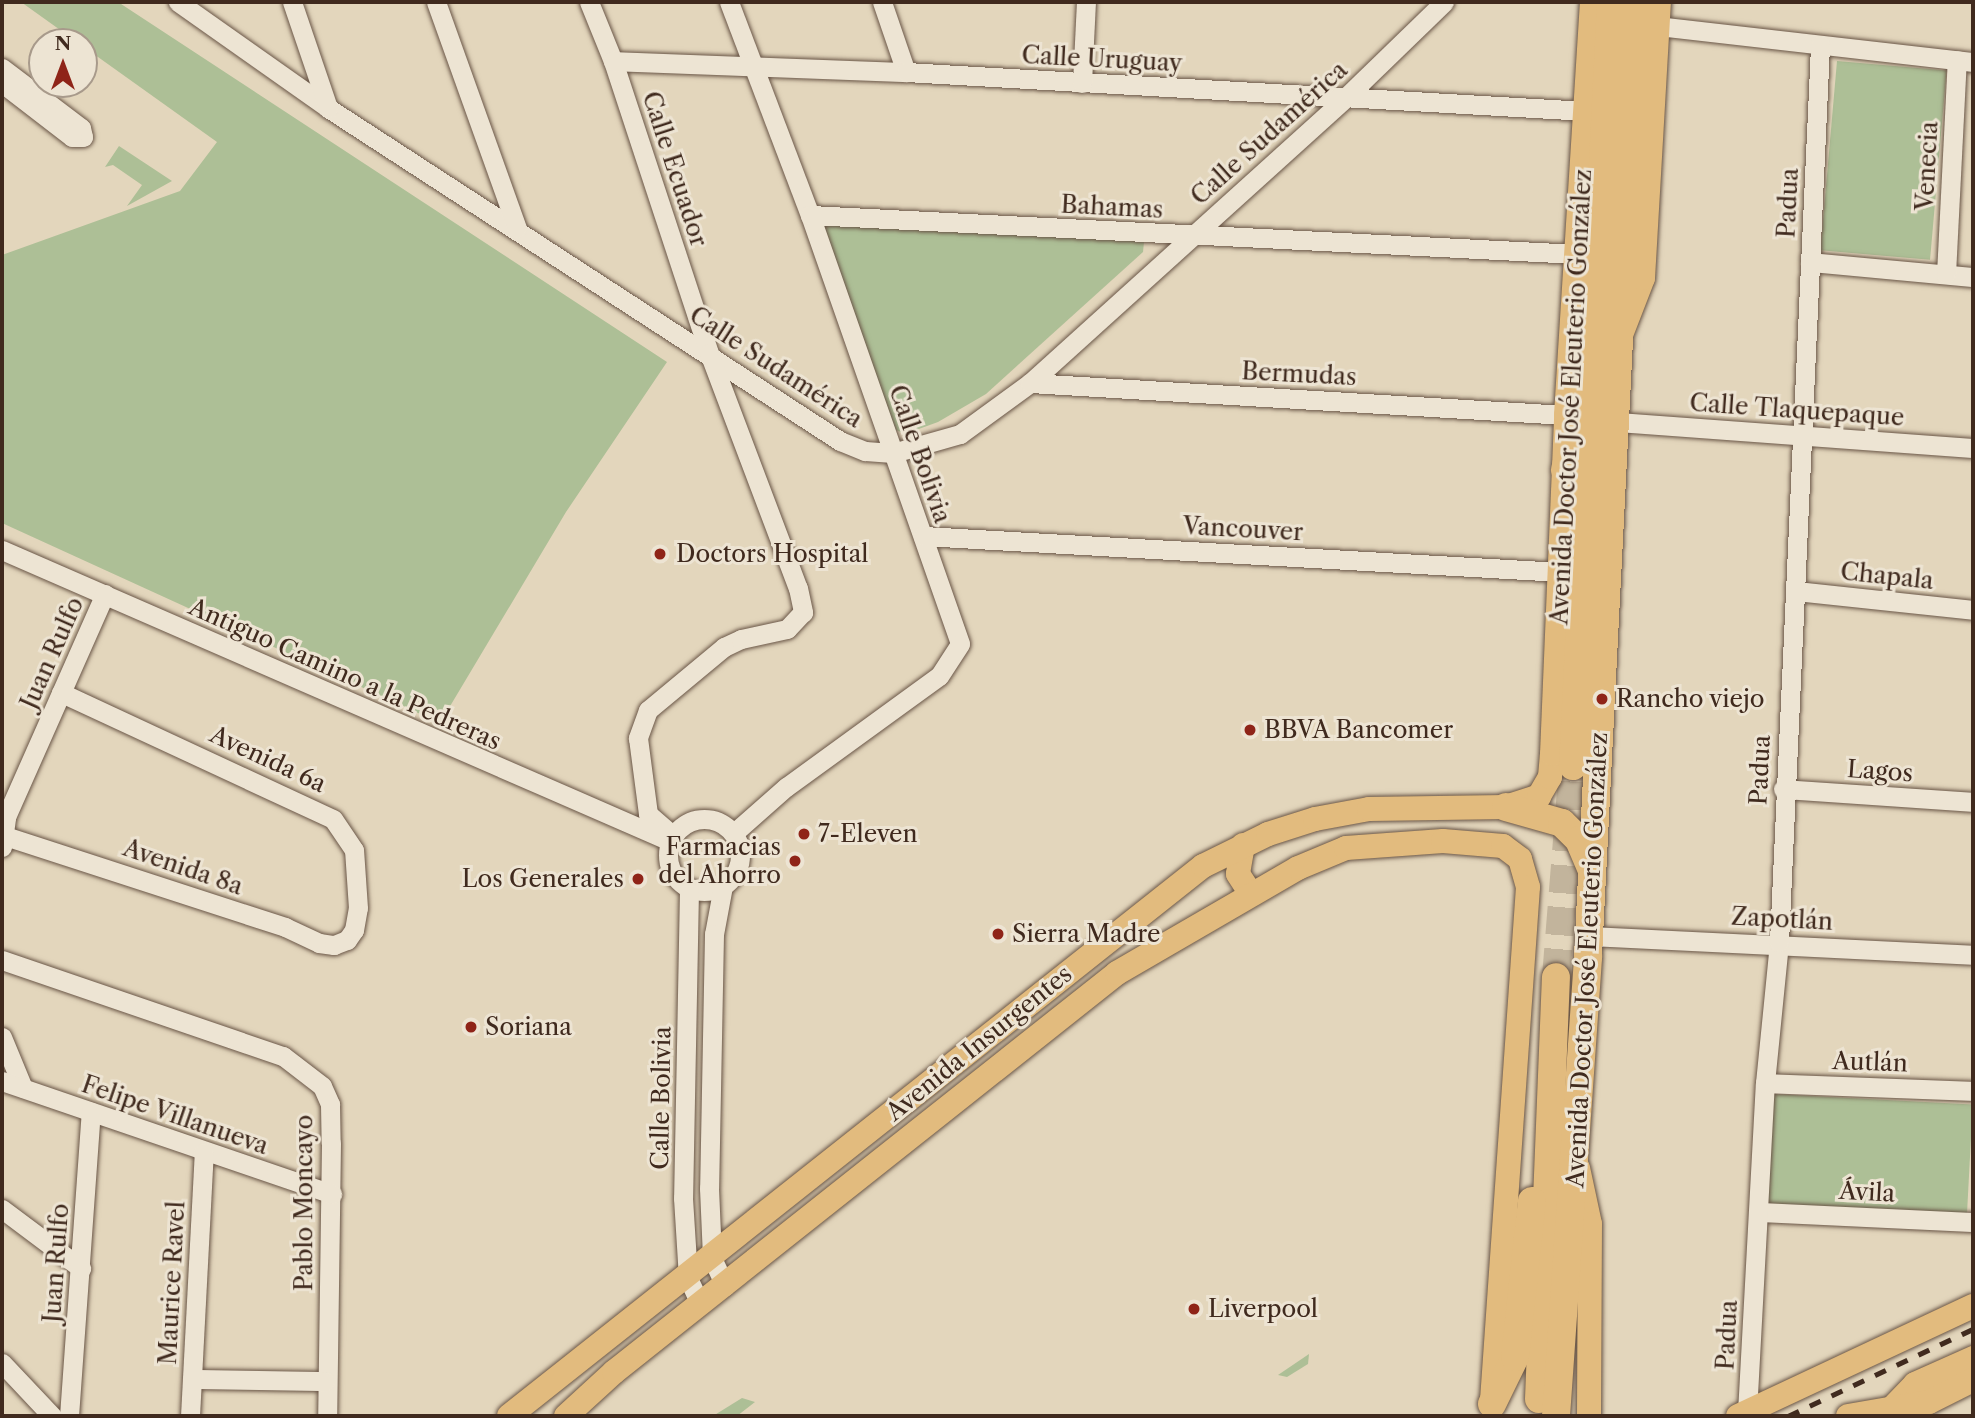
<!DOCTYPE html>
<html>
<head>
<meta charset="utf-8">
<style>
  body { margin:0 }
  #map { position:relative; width:1975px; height:1418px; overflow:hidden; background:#e3d6bc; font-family:"Libre Caslon Text",serif }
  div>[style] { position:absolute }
  .green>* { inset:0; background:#adbf96; transform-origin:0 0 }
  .highway-tunnel>* { height:28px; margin-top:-14px; transform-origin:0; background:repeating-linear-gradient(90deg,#c2b49c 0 28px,transparent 0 42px) }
  .roads { filter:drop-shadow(0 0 2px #695546) drop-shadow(0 0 2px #695546) }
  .minor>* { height:19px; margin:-9.5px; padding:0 9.5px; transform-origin:9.5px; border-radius:9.5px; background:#ede4d3 }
  .minor>.ring { margin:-9.5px; padding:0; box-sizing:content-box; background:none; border:19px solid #ede4d3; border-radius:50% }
  .major>* { height:24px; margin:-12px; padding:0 12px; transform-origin:12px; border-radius:12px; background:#e2bb7e }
  .highway>* { height:28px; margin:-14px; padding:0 14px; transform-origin:14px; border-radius:14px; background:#e2bb7e }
  .rail>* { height:4.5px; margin-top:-2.25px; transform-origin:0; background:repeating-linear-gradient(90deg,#402a1e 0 12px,transparent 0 24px) }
  .dots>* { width:19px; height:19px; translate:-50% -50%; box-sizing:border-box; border:4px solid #ede4d3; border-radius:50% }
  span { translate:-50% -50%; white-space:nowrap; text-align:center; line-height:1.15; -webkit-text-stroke:6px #ede4d3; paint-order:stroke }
  .street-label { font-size:24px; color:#402a1e }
  .poi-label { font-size:24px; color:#402a1e }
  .left { translate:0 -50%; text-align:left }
  .right { translate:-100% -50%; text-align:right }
  .frame { position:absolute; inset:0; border:4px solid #402a1e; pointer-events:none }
  .north { position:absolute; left:28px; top:28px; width:70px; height:70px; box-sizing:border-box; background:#ede4d3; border:2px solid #a89a8b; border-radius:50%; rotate:0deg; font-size:19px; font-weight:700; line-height:28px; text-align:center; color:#402a1e }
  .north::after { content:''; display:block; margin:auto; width:24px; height:32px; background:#8f2418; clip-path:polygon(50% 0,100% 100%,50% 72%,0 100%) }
</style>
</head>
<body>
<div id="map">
  <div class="green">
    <div style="clip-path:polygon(21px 2px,118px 2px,667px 362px,566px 512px,440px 723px,2px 523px,2px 255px,180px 191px,217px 142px,84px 47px,84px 42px,77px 42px)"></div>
    <div style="left:1837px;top:61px;width:110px;height:190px;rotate:5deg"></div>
    <div style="clip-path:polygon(119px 146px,172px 181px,127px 206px,142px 185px,113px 165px,105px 167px)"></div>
    <div style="clip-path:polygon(820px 224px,1136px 237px,1144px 242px,1143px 252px,986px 394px,938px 422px,905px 434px,894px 429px)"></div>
    <div style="left:1771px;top:1094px;width:202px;height:115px;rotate:3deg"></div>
    <div style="clip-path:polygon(1309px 1354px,1308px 1364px,1287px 1377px,1278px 1375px)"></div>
    <div style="clip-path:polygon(742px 1398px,755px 1402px,737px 1416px,713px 1416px)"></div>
  </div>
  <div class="highway-tunnel">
    <div style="left:1556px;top:977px;width:212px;rotate:-85.4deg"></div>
  </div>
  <div class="roads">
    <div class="minor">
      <div style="left:178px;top:2px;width:184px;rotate:35.2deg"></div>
      <div style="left:328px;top:108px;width:611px;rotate:33.04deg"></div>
      <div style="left:840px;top:441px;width:27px;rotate:22deg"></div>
      <div style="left:865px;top:451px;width:28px;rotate:4deg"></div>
      <div style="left:893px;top:453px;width:70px;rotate:-15.8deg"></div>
      <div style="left:960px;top:434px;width:87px;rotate:-36.1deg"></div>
      <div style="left:1030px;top:383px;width:425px;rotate:-42.1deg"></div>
      <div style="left:1345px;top:98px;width:138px;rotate:-44.1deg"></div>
      <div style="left:292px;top:2px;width:112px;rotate:71.2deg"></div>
      <div style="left:436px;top:2px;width:240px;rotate:70.3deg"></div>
      <div style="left:589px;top:2px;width:64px;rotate:67.9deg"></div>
      <div style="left:613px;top:61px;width:307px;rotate:71.8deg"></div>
      <div style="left:709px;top:353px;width:251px;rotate:69.3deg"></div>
      <div style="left:798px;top:588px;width:25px;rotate:78deg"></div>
      <div style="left:803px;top:612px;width:23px;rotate:133deg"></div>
      <div style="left:787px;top:629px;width:47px;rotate:167.7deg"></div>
      <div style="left:741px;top:639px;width:19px;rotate:155deg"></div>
      <div style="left:724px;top:647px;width:99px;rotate:140.3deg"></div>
      <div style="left:648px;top:710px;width:30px;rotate:110deg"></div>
      <div style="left:638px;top:738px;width:77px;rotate:82.5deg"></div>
      <div style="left:648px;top:814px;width:32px;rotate:41deg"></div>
      <div style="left:729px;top:2px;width:228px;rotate:69.2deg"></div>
      <div style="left:810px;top:215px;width:454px;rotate:70.7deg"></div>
      <div style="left:960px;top:644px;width:38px;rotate:123deg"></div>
      <div style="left:939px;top:676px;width:189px;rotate:144deg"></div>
      <div style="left:786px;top:787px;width:69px;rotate:138.5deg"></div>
      <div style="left:882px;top:2px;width:74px;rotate:71.1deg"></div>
      <div style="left:1657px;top:26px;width:318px;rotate:6.5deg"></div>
      <div style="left:613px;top:61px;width:293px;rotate:2.2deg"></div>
      <div style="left:906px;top:72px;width:681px;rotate:3.28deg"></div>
      <div style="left:2px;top:68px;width:99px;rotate:37.2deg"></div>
      <div style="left:81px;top:128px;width:9px;rotate:77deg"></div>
      <div style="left:83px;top:137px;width:11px;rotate:180deg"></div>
      <div style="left:72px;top:137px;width:88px;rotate:-142.4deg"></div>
      <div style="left:1082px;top:83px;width:81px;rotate:-87.2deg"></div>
      <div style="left:810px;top:215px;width:769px;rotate:2.91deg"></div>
      <div style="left:1810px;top:262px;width:164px;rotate:5.3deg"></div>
      <div style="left:1946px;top:274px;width:214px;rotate:-87.1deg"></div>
      <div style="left:1030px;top:383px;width:537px;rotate:3.42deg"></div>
      <div style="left:1617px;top:422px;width:357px;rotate:4.2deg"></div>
      <div style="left:923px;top:536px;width:639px;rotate:3.23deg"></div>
      <div style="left:2px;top:550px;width:723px;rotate:23.55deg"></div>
      <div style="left:1796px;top:591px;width:178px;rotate:6.1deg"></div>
      <div style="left:1783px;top:789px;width:190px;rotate:3.9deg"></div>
      <div class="ring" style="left:668px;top:819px;width:53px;height:53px"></div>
      <div style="left:2px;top:835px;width:298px;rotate:18deg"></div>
      <div style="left:285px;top:927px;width:38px;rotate:25deg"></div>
      <div style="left:319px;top:943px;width:15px;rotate:8deg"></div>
      <div style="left:334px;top:945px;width:14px;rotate:-21deg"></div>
      <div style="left:347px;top:940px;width:12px;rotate:-55deg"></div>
      <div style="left:354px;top:930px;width:22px;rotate:-80deg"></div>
      <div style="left:358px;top:908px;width:58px;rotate:-93.9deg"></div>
      <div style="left:354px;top:850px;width:37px;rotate:-124deg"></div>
      <div style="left:333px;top:819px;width:300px;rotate:-155.1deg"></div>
      <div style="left:2px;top:847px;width:30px;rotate:-82deg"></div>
      <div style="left:6px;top:817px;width:244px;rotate:-66.1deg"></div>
      <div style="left:723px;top:886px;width:49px;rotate:100.6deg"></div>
      <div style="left:714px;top:934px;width:254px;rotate:91.1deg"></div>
      <div style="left:709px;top:1188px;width:70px;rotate:87.5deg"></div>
      <div style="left:712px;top:1258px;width:31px;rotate:65deg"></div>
      <div style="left:689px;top:890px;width:308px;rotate:91.1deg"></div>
      <div style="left:683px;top:1198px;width:80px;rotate:86.4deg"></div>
      <div style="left:688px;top:1278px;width:29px;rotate:65deg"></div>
      <div style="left:1589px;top:936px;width:384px;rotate:2.8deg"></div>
      <div style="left:2px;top:960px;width:297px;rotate:18.9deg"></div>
      <div style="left:283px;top:1056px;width:49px;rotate:37.6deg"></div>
      <div style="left:322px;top:1086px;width:20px;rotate:66deg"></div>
      <div style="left:330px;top:1104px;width:39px;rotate:89deg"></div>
      <div style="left:331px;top:1143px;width:273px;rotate:90.8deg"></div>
      <div style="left:2px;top:1037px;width:55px;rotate:67.6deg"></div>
      <div style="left:2px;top:1081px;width:349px;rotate:18.9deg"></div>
      <div style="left:1765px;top:1083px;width:208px;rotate:2.2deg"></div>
      <div style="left:2px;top:1209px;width:99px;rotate:36.8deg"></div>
      <div style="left:1759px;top:1212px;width:214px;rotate:2.7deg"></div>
      <div style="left:2px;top:1363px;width:73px;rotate:46.7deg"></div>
      <div style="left:192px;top:1379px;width:133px;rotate:0.9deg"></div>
      <div style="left:1747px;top:1413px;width:330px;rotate:-86.9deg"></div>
      <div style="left:1765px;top:1083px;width:142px;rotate:-84.3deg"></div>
      <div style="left:1779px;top:942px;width:898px;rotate:-87.38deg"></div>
      <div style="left:69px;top:1416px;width:305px;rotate:-85.9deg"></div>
      <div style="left:190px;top:1416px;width:264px;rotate:-87deg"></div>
    </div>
    <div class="major">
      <div style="left:1621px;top:335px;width:61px;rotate:-68.9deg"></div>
      <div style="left:1643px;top:278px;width:276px;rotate:-86.7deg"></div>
      <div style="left:1243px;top:845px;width:29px;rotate:100deg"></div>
      <div style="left:1238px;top:874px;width:24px;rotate:57deg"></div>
      <div style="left:1578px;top:1168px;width:57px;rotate:77.9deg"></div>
      <div style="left:1590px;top:1224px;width:192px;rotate:90.3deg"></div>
      <div style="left:1892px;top:1408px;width:33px;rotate:-46deg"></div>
      <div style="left:1915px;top:1384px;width:64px;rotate:-24.1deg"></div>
      <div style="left:509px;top:1416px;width:886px;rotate:-38.4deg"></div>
      <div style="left:1203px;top:866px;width:72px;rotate:-26.2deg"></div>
      <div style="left:1268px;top:834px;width:49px;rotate:-17.7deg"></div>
      <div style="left:1315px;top:819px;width:55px;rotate:-10.5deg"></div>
      <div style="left:1369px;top:809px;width:137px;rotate:-0.8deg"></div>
      <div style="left:1506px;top:807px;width:35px;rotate:-18deg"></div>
      <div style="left:1539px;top:796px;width:22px;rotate:-60deg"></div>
      <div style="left:1550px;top:777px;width:23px;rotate:-85deg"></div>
      <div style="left:1552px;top:754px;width:339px;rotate:-87.6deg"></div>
      <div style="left:1566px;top:415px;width:414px;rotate:-86.4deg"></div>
      <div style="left:566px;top:1416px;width:65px;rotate:-42.5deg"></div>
      <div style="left:614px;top:1372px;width:642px;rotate:-38.42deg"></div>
      <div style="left:1117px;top:973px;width:209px;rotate:-30.1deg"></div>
      <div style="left:1298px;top:868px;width:52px;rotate:-22.6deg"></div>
      <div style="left:1346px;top:848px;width:97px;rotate:-4.1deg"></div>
      <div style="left:1443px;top:841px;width:60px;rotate:4.8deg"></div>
      <div style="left:1503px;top:846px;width:21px;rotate:37deg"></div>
      <div style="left:1520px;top:859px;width:29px;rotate:74deg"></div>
      <div style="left:1528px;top:887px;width:515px;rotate:94.01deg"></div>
      <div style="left:1738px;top:1416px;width:259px;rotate:-25.1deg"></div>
      <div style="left:1848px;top:1416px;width:82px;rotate:-9.8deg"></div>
      <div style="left:1929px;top:1402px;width:49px;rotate:-26.6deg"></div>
    </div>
    <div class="highway">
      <div style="left:1565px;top:470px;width:44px;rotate:-76.9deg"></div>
      <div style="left:1573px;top:766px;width:765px;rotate:-87.15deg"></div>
      <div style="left:1506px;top:807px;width:58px;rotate:15.9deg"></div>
      <div style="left:1562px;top:823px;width:24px;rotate:45deg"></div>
      <div style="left:1579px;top:840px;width:33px;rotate:67deg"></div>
      <div style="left:1539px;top:1399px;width:422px;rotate:-87.7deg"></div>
      <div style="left:1492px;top:1404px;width:52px;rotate:-63.9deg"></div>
      <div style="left:1515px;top:1357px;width:157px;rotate:-83.8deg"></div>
      <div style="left:1556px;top:1416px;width:461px;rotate:-86deg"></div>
      <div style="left:1588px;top:956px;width:955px;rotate:-87.12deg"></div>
    </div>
  </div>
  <div class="rail">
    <div style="left:1788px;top:1416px;width:204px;rotate:-25.2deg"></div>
  </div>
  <div class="dots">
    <div style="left:660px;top:554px;background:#8f2418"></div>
    <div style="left:1602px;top:699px;background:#8f2418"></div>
    <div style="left:1250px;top:730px;background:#8f2418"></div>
    <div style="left:804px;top:834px;background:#8f2418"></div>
    <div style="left:795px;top:861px;background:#8f2418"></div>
    <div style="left:638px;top:879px;background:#8f2418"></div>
    <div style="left:998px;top:934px;background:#8f2418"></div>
    <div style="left:471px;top:1027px;background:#8f2418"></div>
    <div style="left:1194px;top:1309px;background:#8f2418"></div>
  </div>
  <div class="street-label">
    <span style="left:1102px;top:59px;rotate:3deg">Calle Uruguay</span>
    <span style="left:1269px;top:133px;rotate:-42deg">Calle Sudamérica</span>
    <span style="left:1927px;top:166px;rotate:-87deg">Venecia</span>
    <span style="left:675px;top:169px;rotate:72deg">Calle Ecuador</span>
    <span style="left:1788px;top:203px;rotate:-87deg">Padua</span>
    <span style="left:1112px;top:207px;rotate:3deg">Bahamas</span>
    <span style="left:776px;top:367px;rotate:33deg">Calle Sudamérica</span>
    <span style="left:1299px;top:374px;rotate:3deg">Bermudas</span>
    <span style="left:1571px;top:397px;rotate:-87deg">Avenida Doctor José Eleuterio González</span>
    <span style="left:1797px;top:410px;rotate:4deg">Calle Tlaquepaque</span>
    <span style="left:920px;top:454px;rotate:71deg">Calle Bolivia</span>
    <span style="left:1243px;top:529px;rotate:3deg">Vancouver</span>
    <span style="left:1887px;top:576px;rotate:6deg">Chapala</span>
    <span style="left:52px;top:653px;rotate:-66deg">Juan Rulfo</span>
    <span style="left:345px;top:674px;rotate:24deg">Antiguo Camino a la Pedreras</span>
    <span style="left:268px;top:759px;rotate:25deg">Avenida 6a</span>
    <span style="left:1760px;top:770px;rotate:-87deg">Padua</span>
    <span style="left:1880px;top:771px;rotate:4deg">Lagos</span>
    <span style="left:183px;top:867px;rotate:19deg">Avenida 8a</span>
    <span style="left:1782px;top:919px;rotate:3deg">Zapotlán</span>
    <span style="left:1587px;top:960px;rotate:-87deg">Avenida Doctor José Eleuterio González</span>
    <span style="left:979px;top:1043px;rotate:-39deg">Avenida Insurgentes</span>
    <span style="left:1870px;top:1062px;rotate:2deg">Autlán</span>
    <span style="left:661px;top:1098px;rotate:-89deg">Calle Bolivia</span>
    <span style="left:175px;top:1115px;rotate:19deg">Felipe Villanueva</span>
    <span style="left:1867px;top:1192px;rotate:3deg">Ávila</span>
    <span style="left:304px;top:1203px;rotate:-90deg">Pablo Moncayo</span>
    <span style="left:56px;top:1263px;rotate:-86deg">Juan Rulfo</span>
    <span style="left:172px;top:1283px;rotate:-87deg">Maurice Ravel</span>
    <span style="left:1727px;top:1335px;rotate:-87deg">Padua</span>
  </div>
  <div class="poi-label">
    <span class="left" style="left:676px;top:554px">Doctors Hospital</span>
    <span class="left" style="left:1616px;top:699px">Rancho viejo</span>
    <span class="left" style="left:1264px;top:730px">BBVA Bancomer</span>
    <span class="left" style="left:818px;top:834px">7-Eleven</span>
    <span class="right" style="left:781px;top:861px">Farmacias<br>del Ahorro</span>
    <span class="right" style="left:624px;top:879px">Los Generales</span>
    <span class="left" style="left:1012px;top:934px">Sierra Madre</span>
    <span class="left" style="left:485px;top:1027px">Soriana</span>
    <span class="left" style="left:1208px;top:1309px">Liverpool</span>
  </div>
  <div class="frame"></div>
  <div class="north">N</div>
</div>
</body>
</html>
